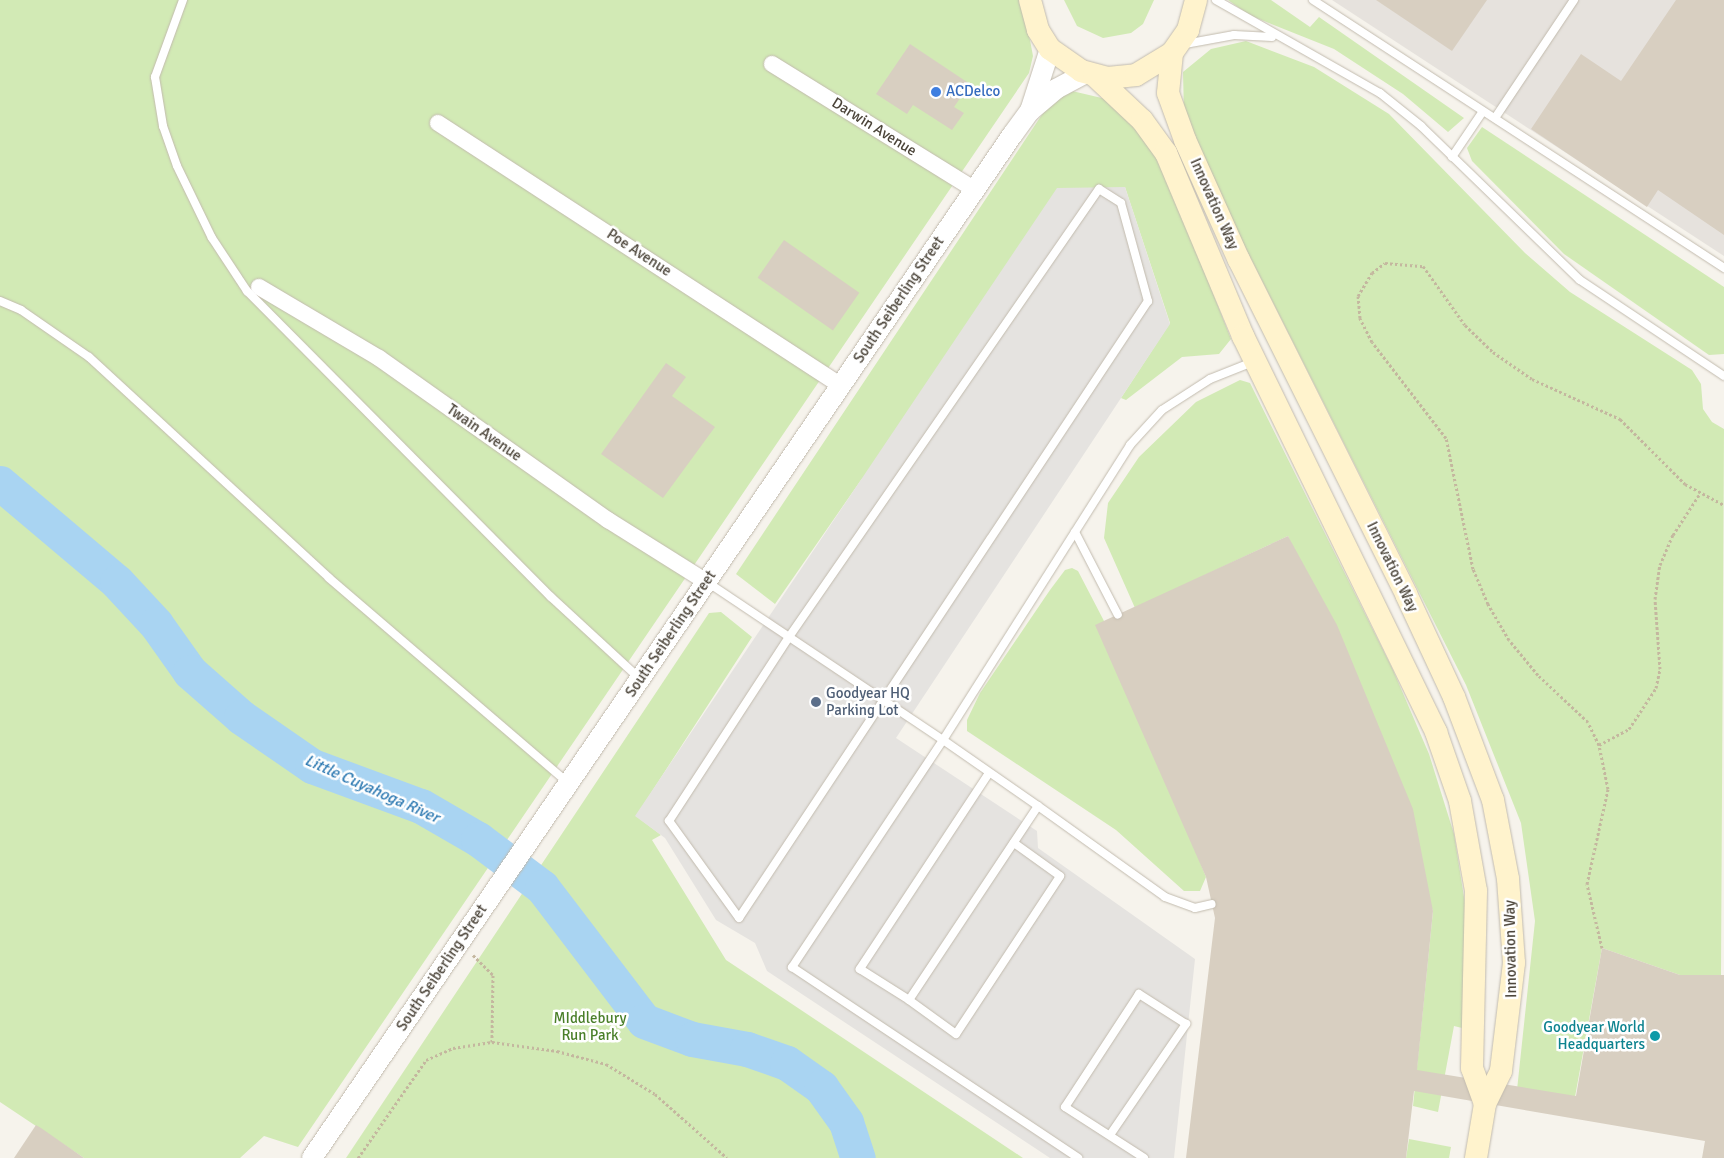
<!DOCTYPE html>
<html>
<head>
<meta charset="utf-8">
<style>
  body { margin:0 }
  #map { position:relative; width:1724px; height:1158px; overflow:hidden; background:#f6f3ec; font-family:Signika,sans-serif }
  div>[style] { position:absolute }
  .industrial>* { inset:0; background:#e6e2dd }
  .green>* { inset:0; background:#d2eab5 }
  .parking>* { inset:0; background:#e5e3e0 }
  .river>* { height:35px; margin:-17.5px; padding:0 17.5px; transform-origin:17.5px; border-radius:17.5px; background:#a9d4f2 }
  .building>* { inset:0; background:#d8cfc1; transform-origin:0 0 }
  .path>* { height:3px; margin-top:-1.5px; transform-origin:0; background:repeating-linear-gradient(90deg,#c4b79f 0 2.5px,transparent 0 5px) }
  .roads { filter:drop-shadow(0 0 1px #c2bbae) drop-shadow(0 0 1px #c2bbae) }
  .service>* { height:8px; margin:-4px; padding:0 4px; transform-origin:4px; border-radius:4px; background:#fff }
  .minor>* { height:16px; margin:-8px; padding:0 8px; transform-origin:8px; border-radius:8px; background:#fff }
  .tertiary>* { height:20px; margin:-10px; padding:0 10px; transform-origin:10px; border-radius:10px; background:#fff }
  .secondary>* { height:22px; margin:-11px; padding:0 11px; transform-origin:11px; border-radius:11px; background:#fff3cd }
  .dots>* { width:14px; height:14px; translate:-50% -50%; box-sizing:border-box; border:2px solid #fff; border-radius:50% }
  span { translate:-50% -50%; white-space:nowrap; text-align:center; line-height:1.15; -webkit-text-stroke:5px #fff; paint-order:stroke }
  .shop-label { font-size:15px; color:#366cbe }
  .left { translate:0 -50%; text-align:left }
  .street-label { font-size:15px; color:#4b4439 }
  .service-label { font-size:15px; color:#4e5e75 }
  .park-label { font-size:15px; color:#4a7f2a }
  .culture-label { font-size:15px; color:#0d838f }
  .right { translate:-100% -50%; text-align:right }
  .water-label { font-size:16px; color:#2e7ab2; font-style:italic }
</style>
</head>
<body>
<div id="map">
  <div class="industrial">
    <div style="clip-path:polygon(1332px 0,1724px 0,1724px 256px)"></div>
  </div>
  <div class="green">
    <div style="clip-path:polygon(0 0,1019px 0,1030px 40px,1033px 56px,1029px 73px,298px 1147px,264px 1136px,240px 1158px,84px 1158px,0 1102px)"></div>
    <div style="clip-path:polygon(1064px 0,1154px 0,1143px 24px,1131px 33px,1103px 38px,1077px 26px)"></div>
    <div style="clip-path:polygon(1228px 0,1271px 0,1310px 27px,1319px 17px,1464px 118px,1448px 132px,1403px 94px,1334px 49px,1249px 15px)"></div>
    <div style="clip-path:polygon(1246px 41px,1314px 67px,1389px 114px,1525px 253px,1570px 292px,1692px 370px,1701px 384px,1703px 409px,1712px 422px,1724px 429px,1721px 975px,1680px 975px,1602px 948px,1575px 1097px,1517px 1090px,1535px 921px,1521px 823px,1466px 685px,1203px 164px,1184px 115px,1183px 72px,1211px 49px)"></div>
    <div style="clip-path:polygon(1072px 91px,1106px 99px,1156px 148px,1231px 339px,1219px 354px,1182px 357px,1126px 400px,1121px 398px,1170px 323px,1125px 187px,861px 480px,775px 604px,736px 574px,1043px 113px,1057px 98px)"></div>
    <div style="clip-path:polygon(1482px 127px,1724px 287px,1724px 354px,1709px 355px,1564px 254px,1472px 161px,1467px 148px)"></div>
    <div style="clip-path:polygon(1240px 380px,1250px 383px,1393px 670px,1429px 754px,1454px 834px,1467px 916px,1466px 1029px,1454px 1026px,1438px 1112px,1413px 1106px,1433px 911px,1288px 536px,1135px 608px,1104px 538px,1108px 503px,1139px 457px,1196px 402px)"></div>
    <div style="clip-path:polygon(1072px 568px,1078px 571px,1104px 621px,1206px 877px,1200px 891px,1184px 891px,1116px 830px,967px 731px,967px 720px,980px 693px,1050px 590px,1065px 570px)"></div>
    <div style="clip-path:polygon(721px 612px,752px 637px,636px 816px,661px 835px,652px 840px,726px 960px,1023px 1158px,346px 1158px,709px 613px)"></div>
    <div style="clip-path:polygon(1409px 1139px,1451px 1147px,1449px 1158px,1406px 1158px)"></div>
  </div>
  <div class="parking">
    <div style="clip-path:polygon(1125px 187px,1170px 324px,896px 738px,1037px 831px,1038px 848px,1195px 959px,1174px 1158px,1050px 1158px,767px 971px,755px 943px,716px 920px,665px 838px,635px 816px,1057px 188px)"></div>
  </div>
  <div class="river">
    <div style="left:0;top:483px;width:153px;rotate:40.2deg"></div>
    <div style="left:117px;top:582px;width:57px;rotate:47.1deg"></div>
    <div style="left:156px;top:624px;width:59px;rotate:54.7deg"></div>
    <div style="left:190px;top:672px;width:68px;rotate:41.4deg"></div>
    <div style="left:241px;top:717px;width:86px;rotate:34.6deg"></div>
    <div style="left:312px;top:766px;width:116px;rotate:20.2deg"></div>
    <div style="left:421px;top:806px;width:66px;rotate:30.1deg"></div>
    <div style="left:478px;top:839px;width:80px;rotate:36.9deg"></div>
    <div style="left:542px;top:887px;width:168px;rotate:52.7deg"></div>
    <div style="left:644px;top:1021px;width:51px;rotate:20.6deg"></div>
    <div style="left:692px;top:1039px;width:56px;rotate:10.3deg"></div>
    <div style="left:747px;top:1049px;width:42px;rotate:19.3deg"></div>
    <div style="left:787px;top:1063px;width:42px;rotate:35.2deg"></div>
    <div style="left:821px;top:1087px;width:43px;rotate:54.5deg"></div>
    <div style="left:846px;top:1122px;width:38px;rotate:72deg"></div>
  </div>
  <div class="building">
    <div style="clip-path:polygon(1376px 0,1487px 0,1452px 51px)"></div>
    <div style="clip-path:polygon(1676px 0,1724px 0,1724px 235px,1658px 190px,1647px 207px,1531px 129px,1581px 54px,1621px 81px)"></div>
    <div style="clip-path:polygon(910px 44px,970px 84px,954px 107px,964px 113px,952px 130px,913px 105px,907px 114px,876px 94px)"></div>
    <div style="left:784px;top:240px;width:92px;height:46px;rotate:35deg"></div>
    <div style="clip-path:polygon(666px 363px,686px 377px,672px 396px,715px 427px,663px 498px,601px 454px)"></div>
    <div style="clip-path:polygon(1288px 536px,1337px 625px,1413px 809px,1433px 911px,1417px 1070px,1576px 1096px,1602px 948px,1680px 975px,1724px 975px,1724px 1158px,1702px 1158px,1705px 1141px,1414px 1091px,1406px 1158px,1186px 1158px,1215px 918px,1206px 877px,1095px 625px)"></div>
    <div style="clip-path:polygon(36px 1125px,41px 1128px,84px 1158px,14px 1158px)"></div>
  </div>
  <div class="path">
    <div style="left:1599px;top:745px;width:34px;rotate:-28deg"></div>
    <div style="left:1629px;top:729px;width:49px;rotate:-56.6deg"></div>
    <div style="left:1656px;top:688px;width:19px;rotate:-78deg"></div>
    <div style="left:1660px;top:669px;width:70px;rotate:-94.1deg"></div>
    <div style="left:1655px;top:599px;width:34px;rotate:-82deg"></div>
    <div style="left:1660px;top:565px;width:33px;rotate:-67deg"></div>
    <div style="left:1673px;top:535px;width:48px;rotate:-57deg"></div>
    <div style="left:1602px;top:948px;width:66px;rotate:-103.2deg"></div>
    <div style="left:1587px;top:884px;width:97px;rotate:-77.5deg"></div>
    <div style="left:1608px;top:789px;width:45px;rotate:-101.6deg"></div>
    <div style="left:1599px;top:745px;width:25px;rotate:-116deg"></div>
    <div style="left:1588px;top:722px;width:69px;rotate:-136.8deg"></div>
    <div style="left:1538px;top:675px;width:45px;rotate:-129.6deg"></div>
    <div style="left:1509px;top:640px;width:42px;rotate:-120.3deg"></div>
    <div style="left:1488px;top:604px;width:38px;rotate:-113deg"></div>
    <div style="left:1473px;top:569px;width:134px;rotate:-101.6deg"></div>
    <div style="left:1446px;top:438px;width:121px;rotate:-127.6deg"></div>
    <div style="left:1372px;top:342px;width:27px;rotate:-117deg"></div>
    <div style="left:1360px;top:318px;width:22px;rotate:-95deg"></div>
    <div style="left:1358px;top:296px;width:27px;rotate:-59deg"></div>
    <div style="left:1372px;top:273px;width:16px;rotate:-38deg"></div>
    <div style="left:1385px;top:263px;width:38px;rotate:5deg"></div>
    <div style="left:1423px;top:266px;width:72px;rotate:54.6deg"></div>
    <div style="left:1465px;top:325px;width:39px;rotate:44deg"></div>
    <div style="left:1493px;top:352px;width:47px;rotate:34.7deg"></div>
    <div style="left:1532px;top:379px;width:97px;rotate:24.4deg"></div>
    <div style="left:1620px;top:419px;width:92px;rotate:45deg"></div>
    <div style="left:1685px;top:484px;width:44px;rotate:28.3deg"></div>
    <div style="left:473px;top:955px;width:28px;rotate:45deg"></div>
    <div style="left:493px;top:975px;width:67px;rotate:90.9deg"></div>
    <div style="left:358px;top:1158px;width:119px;rotate:-55.2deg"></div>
    <div style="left:426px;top:1060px;width:30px;rotate:-24deg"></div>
    <div style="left:453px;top:1048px;width:39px;rotate:-9deg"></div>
    <div style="left:492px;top:1042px;width:66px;rotate:7.9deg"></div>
    <div style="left:557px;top:1051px;width:51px;rotate:14.9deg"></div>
    <div style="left:606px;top:1064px;width:57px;rotate:31.5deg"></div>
    <div style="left:655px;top:1094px;width:96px;rotate:41.6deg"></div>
  </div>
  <div class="roads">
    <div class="service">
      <div style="left:183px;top:0;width:82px;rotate:110deg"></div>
      <div style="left:155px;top:77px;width:50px;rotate:80.7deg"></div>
      <div style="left:163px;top:126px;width:42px;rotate:70.7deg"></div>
      <div style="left:177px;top:166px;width:80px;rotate:64.1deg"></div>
      <div style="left:212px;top:238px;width:64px;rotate:56.6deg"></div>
      <div style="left:247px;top:291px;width:431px;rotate:45.2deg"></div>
      <div style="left:551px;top:597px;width:120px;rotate:42.6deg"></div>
      <div style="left:1216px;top:0;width:189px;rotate:29.6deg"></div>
      <div style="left:1380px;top:93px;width:53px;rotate:38.8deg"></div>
      <div style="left:1421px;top:126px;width:221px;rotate:44.1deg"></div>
      <div style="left:1580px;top:280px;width:173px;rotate:33.7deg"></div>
      <div style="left:1313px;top:0;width:491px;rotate:33.1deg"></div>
      <div style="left:1185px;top:44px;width:50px;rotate:-10.4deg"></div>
      <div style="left:1234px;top:35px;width:38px;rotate:3deg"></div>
      <div style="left:1495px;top:118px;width:142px;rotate:-56.2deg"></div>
      <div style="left:1452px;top:157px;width:55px;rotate:-56deg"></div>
      <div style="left:1099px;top:189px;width:26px;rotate:32deg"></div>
      <div style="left:1121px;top:203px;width:102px;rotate:74.6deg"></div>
      <div style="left:1148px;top:301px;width:740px;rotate:123.54deg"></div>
      <div style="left:739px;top:918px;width:120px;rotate:-125.8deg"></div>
      <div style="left:669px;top:821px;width:220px;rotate:-56.9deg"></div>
      <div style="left:789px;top:637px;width:545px;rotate:-55.32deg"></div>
      <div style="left:0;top:301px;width:23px;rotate:23deg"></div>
      <div style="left:21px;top:310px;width:83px;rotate:34.7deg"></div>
      <div style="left:89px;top:357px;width:326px;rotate:42.6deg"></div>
      <div style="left:329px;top:578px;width:313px;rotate:40.6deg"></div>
      <div style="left:1075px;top:532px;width:93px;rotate:62.6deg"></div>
      <div style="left:707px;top:582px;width:284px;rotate:33.8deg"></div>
      <div style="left:943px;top:740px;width:349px;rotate:-57.6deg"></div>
      <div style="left:1130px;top:445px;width:47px;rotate:-47.6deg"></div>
      <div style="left:1162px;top:410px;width:57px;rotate:-32.9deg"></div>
      <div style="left:1210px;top:379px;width:46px;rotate:-21.6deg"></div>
      <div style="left:989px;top:773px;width:235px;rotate:123.4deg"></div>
      <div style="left:860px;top:969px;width:58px;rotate:32.3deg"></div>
      <div style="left:909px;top:1000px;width:233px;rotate:-56.4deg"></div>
      <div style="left:1038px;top:806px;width:116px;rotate:-145.2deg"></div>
      <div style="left:943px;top:740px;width:273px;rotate:123.6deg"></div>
      <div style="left:792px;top:967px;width:344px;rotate:33.7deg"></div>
      <div style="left:1038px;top:806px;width:156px;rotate:35.6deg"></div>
      <div style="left:1165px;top:897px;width:32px;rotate:20deg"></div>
      <div style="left:1195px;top:908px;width:17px;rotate:-13deg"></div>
      <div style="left:909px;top:1000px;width:58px;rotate:35.9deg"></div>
      <div style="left:956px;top:1034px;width:189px;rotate:-56.6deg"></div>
      <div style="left:1060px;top:876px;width:57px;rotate:-144.3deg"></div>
      <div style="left:1110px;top:1135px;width:135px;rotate:-55.6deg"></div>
      <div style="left:1186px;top:1024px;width:56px;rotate:-147.4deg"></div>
      <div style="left:1139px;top:994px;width:135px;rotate:123.2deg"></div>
      <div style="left:1065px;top:1107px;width:94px;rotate:32.8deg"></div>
    </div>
    <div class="minor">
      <div style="left:772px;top:64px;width:239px;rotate:31.8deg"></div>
      <div style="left:438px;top:123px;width:480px;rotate:33.1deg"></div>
      <div style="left:259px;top:287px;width:139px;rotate:30.6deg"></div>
      <div style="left:379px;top:358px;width:281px;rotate:35.3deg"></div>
      <div style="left:608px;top:520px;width:117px;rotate:32.1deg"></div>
    </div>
    <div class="tertiary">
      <div style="left:1030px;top:111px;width:65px;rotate:-72.1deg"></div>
      <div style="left:312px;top:1158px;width:1241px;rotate:-55.61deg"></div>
      <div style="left:1013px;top:134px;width:29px;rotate:-54deg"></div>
      <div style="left:1030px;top:111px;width:34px;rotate:-40deg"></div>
      <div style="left:1056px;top:89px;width:34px;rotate:-28deg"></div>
    </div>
    <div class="secondary">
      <div style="left:1030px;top:0;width:31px;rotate:75deg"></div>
      <div style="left:1038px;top:30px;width:22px;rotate:58deg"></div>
      <div style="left:1050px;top:49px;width:38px;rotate:35deg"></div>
      <div style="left:1081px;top:71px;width:28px;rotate:15deg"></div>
      <div style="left:1108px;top:78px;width:28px;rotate:-6deg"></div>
      <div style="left:1136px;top:75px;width:42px;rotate:-31.4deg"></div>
      <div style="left:1172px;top:53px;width:28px;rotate:-55deg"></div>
      <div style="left:1188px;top:30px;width:31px;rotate:-75deg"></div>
      <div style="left:1172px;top:53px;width:40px;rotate:95.7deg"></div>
      <div style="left:1168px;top:93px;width:50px;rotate:70.1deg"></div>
      <div style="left:1185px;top:140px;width:132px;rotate:65.8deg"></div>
      <div style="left:1239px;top:260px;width:373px;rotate:63.4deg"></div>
      <div style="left:1406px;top:594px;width:114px;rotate:65deg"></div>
      <div style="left:1454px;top:697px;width:110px;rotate:69.3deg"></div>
      <div style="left:1493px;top:800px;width:80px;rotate:79.2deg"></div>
      <div style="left:1508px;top:879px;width:84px;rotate:85.9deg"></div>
      <div style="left:1514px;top:963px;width:109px;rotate:96.9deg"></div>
      <div style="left:1501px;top:1071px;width:37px;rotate:116deg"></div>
      <div style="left:1485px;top:1104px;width:55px;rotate:99.5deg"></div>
      <div style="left:1094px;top:75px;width:66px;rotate:43.2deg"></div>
      <div style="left:1142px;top:120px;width:41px;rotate:54deg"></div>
      <div style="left:1166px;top:153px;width:199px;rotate:67.2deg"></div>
      <div style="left:1243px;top:336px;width:441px;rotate:64deg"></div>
      <div style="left:1436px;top:732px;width:73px;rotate:70.8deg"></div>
      <div style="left:1460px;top:801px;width:91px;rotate:79.9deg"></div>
      <div style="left:1476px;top:891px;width:177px;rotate:91.3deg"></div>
      <div style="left:1472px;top:1068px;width:38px;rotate:70deg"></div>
    </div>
  </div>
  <div class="dots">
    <div style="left:936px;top:92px;background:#3f7fe0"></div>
    <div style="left:816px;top:702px;background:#5c6f8a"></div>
    <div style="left:1655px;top:1036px;background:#0f9aa8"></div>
  </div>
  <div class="shop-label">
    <span class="left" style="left:946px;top:92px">ACDelco</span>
  </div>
  <div class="street-label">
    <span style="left:874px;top:127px;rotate:32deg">Darwin Avenue</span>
    <span style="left:1214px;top:204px;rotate:66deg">Innovation Way</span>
    <span style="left:639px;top:253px;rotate:33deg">Poe Avenue</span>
    <span style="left:899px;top:300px;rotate:-56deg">South Seiberling Street</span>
    <span style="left:484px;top:433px;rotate:35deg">Twain Avenue</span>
    <span style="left:1392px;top:567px;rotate:64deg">Innovation Way</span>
    <span style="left:671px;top:634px;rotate:-56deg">South Seiberling Street</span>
    <span style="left:1511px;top:949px;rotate:-91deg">Innovation Way</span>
    <span style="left:442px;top:968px;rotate:-56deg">South Seiberling Street</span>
  </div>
  <div class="service-label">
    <span class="left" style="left:826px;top:702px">Goodyear HQ<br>Parking Lot</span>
  </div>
  <div class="park-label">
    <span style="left:590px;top:1027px">MIddlebury<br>Run Park</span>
  </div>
  <div class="culture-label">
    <span class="right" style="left:1645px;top:1036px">Goodyear World<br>Headquarters</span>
  </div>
  <div class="water-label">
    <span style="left:372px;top:789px;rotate:24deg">Little Cuyahoga River</span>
  </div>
</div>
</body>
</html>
